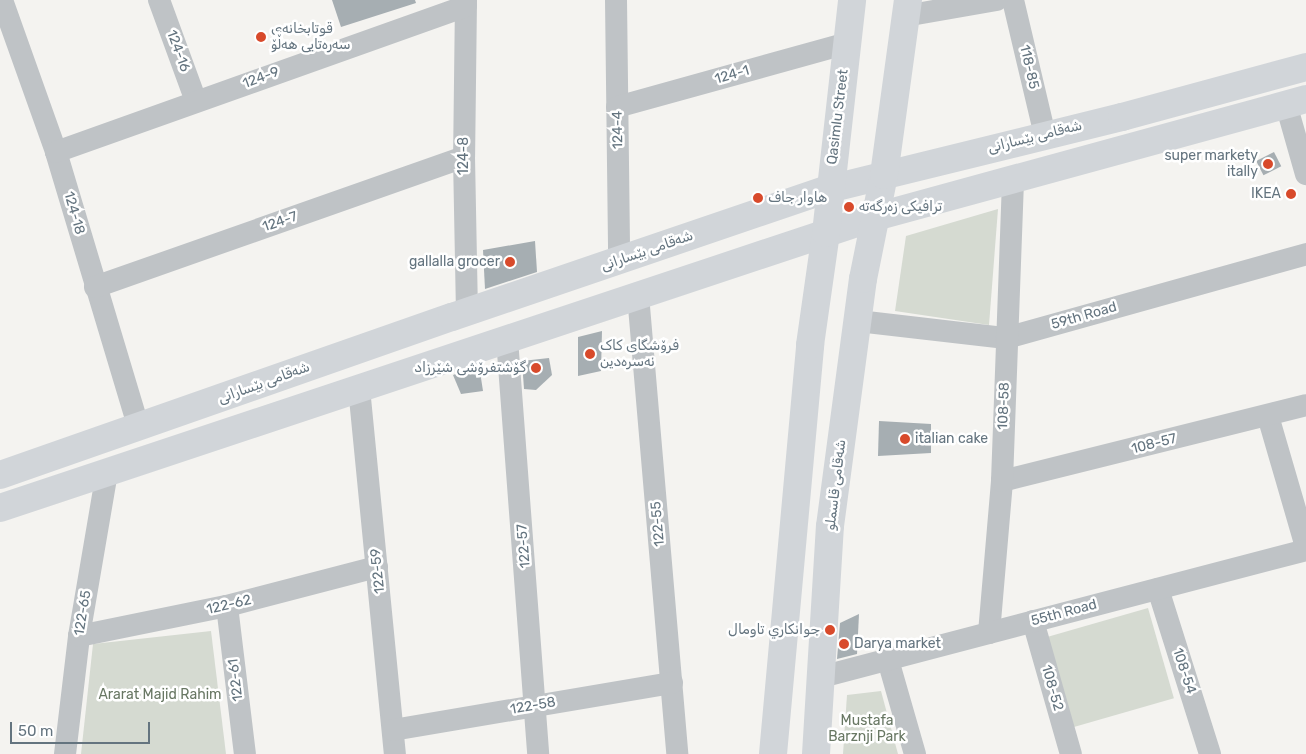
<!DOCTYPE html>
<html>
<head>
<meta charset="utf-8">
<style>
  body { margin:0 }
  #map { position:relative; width:1306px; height:754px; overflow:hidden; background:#f4f3f0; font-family:Rubik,"Noto Sans Arabic",sans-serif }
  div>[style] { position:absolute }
  .green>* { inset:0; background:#d5dad1; transform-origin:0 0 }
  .building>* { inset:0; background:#a6aeb2; transform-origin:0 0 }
  .street>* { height:22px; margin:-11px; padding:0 11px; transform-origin:11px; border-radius:11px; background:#bfc3c6 }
  .secondary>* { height:28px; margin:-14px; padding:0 14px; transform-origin:14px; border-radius:14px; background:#d1d5d9 }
  .primary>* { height:28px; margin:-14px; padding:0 14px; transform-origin:14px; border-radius:14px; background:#d1d5d9 }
  .dots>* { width:14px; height:14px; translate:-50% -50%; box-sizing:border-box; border:2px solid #fff; border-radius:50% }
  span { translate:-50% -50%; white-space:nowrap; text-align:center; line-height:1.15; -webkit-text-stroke:5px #fff; paint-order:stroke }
  .poi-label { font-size:14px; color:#64747f }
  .left { translate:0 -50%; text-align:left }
  .right { translate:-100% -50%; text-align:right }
  .street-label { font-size:14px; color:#64747f }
  .park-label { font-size:14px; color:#687763 }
  .scale { position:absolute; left:10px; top:722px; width:140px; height:22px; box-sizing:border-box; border:2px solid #64747f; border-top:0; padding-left:6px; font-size:15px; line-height:18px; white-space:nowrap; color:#64747f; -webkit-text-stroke:4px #fff; paint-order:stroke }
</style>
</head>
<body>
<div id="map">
  <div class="green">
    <div style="clip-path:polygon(998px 209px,989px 325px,895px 311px,906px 236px)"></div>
    <div style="left:1148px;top:608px;width:94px;height:104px;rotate:74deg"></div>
    <div style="clip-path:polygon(211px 631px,226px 754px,81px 754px,93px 644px)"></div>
    <div style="clip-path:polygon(881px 691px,898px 754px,843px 754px,847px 695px)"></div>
  </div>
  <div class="building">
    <div style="clip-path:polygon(332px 0,415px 0,416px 3px,341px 27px)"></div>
    <div style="left:1274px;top:152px;width:16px;height:20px;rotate:63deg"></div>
    <div style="clip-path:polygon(535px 241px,537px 272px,485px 289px,483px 250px)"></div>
    <div style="clip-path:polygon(602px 331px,601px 371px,578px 376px,578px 337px)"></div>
    <div style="clip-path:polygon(549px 358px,552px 375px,536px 390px,524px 389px,522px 361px)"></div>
    <div style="clip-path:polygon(479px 365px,483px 391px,461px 394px,453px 375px)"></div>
    <div style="clip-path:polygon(879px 421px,931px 424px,931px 453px,878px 456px)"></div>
    <div style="clip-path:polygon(859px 614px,857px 654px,837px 659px,840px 623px)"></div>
  </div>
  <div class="street">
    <div style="left:2px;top:0;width:161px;rotate:70.4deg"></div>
    <div style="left:56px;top:152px;width:288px;rotate:73.3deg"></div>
    <div style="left:159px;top:0;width:108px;rotate:69.9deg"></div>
    <div style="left:466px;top:0;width:157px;rotate:90.7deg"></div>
    <div style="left:464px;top:157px;width:155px;rotate:88.9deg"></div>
    <div style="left:616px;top:0;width:261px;rotate:89.3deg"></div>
    <div style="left:1013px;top:0;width:139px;rotate:76.7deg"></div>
    <div style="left:905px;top:16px;width:93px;rotate:-9.9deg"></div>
    <div style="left:1286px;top:104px;width:73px;rotate:74.1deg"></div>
    <div style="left:617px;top:107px;width:239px;rotate:-15.5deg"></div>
    <div style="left:56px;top:152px;width:435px;rotate:-19.6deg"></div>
    <div style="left:95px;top:287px;width:391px;rotate:-19.4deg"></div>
    <div style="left:638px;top:295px;width:461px;rotate:85.1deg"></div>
    <div style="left:858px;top:321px;width:149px;rotate:6.6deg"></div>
    <div style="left:1006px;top:338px;width:312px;rotate:-15.6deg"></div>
    <div style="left:507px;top:339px;width:416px;rotate:85.7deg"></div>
    <div style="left:359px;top:388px;width:368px;rotate:84.4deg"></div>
    <div style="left:1268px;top:416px;width:136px;rotate:73.8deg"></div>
    <div style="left:1002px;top:481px;width:313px;rotate:-14deg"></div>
    <div style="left:1158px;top:589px;width:173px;rotate:72.5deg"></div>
    <div style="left:227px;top:606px;width:149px;rotate:83.1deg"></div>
    <div style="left:1033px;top:621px;width:138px;rotate:74.1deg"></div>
    <div style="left:989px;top:633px;width:153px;rotate:-85.1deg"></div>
    <div style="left:1002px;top:481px;width:302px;rotate:-87.9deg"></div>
    <div style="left:79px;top:636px;width:151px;rotate:-11.5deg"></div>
    <div style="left:227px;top:606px;width:155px;rotate:-14.6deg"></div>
    <div style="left:888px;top:660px;width:98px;rotate:74deg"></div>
    <div style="left:821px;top:677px;width:501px;rotate:-14.67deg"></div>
    <div style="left:393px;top:730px;width:283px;rotate:-9.6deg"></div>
    <div style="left:65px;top:754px;width:119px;rotate:-83.2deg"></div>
    <div style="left:79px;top:636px;width:165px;rotate:-80.3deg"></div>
  </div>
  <div class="secondary">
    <div style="left:0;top:475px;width:479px;rotate:-19.3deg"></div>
    <div style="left:452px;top:317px;width:398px;rotate:-18.8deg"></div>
    <div style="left:829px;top:189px;width:302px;rotate:-13.8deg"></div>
    <div style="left:1122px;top:117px;width:191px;rotate:-15.2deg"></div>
    <div style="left:0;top:508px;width:922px;rotate:-18.4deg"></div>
    <div style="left:875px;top:217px;width:447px;rotate:-15.3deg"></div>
  </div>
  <div class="primary">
    <div style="left:773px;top:754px;width:411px;rotate:-84.8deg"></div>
    <div style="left:810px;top:345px;width:113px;rotate:-81.9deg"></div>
    <div style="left:826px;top:233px;width:234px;rotate:-83.6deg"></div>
    <div style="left:816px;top:754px;width:228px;rotate:-86.5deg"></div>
    <div style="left:830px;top:526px;width:249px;rotate:-82.4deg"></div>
    <div style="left:863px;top:279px;width:106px;rotate:-78.6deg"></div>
    <div style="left:884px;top:175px;width:177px;rotate:-82.2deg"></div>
  </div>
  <div class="dots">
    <div style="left:261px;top:37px;background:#d84a2b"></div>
    <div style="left:1268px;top:164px;background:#d84a2b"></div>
    <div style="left:1291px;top:194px;background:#d84a2b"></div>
    <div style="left:758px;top:198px;background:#d84a2b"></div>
    <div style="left:849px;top:207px;background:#d84a2b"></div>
    <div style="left:510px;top:262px;background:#d84a2b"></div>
    <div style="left:590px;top:354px;background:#d84a2b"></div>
    <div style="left:536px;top:368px;background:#d84a2b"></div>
    <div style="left:905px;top:439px;background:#d84a2b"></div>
    <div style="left:830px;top:630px;background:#d84a2b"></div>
    <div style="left:844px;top:644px;background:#d84a2b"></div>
  </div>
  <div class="poi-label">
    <span class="left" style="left:271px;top:37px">قوتابخانەی<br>سەرەتایی هەڵۆ</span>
    <span class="right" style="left:1258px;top:164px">super markety<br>itally</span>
    <span class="right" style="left:1281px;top:194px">IKEA</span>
    <span class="left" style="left:768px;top:198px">هاوار جاف</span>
    <span class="left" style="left:859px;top:207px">ترافیکی زەرگەتە</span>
    <span class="right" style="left:500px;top:262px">gallalla grocer</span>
    <span class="left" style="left:600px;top:354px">فرۆشگای کاک<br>نەسرەدین</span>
    <span class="right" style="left:526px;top:368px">گۆشتفرۆشی شێرزاد</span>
    <span class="left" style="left:915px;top:439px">italian cake</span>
    <span class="right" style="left:820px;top:630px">جوانكاري تاومال</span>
    <span class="left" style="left:854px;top:644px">Darya market</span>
  </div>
  <div class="street-label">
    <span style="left:178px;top:51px;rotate:70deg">124-16</span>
    <span style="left:1029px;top:67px;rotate:77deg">118-85</span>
    <span style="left:732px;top:75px;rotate:-16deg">124-1</span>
    <span style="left:261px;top:78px;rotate:-20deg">124-9</span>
    <span style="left:838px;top:117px;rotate:-83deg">Qasimlu Street</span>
    <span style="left:618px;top:130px;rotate:-91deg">124-4</span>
    <span style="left:1035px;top:137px;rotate:-14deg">شەقامی بێسارانی</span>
    <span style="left:464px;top:156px;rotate:-90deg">124-8</span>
    <span style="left:74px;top:213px;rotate:74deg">124-18</span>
    <span style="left:280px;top:222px;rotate:-19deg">124-7</span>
    <span style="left:647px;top:251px;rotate:-19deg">شەقامی بێسارانی</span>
    <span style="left:1084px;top:316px;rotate:-16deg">59th Road</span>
    <span style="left:264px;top:383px;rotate:-20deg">شەقامی بێسارانی</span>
    <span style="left:1004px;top:406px;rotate:-88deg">108-58</span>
    <span style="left:1154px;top:444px;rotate:-14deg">108-57</span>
    <span style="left:836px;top:485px;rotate:-83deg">شەقامی قاسملو</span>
    <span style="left:658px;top:524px;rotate:-95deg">122-55</span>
    <span style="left:524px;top:546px;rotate:-95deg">122-57</span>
    <span style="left:378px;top:571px;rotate:-96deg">122-59</span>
    <span style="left:229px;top:605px;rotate:-13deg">122-62</span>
    <span style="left:83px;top:613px;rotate:-81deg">122-65</span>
    <span style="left:1064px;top:613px;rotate:-15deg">55th Road</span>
    <span style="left:1184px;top:671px;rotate:72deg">108-54</span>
    <span style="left:236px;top:680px;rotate:-97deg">122-61</span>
    <span style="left:1052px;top:688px;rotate:74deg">108-52</span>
    <span style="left:533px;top:706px;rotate:-10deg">122-58</span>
  </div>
  <div class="park-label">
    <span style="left:160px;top:695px">Ararat Majid Rahim</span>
    <span style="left:867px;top:729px">Mustafa<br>Barznji Park</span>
  </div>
  <div class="scale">50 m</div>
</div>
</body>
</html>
